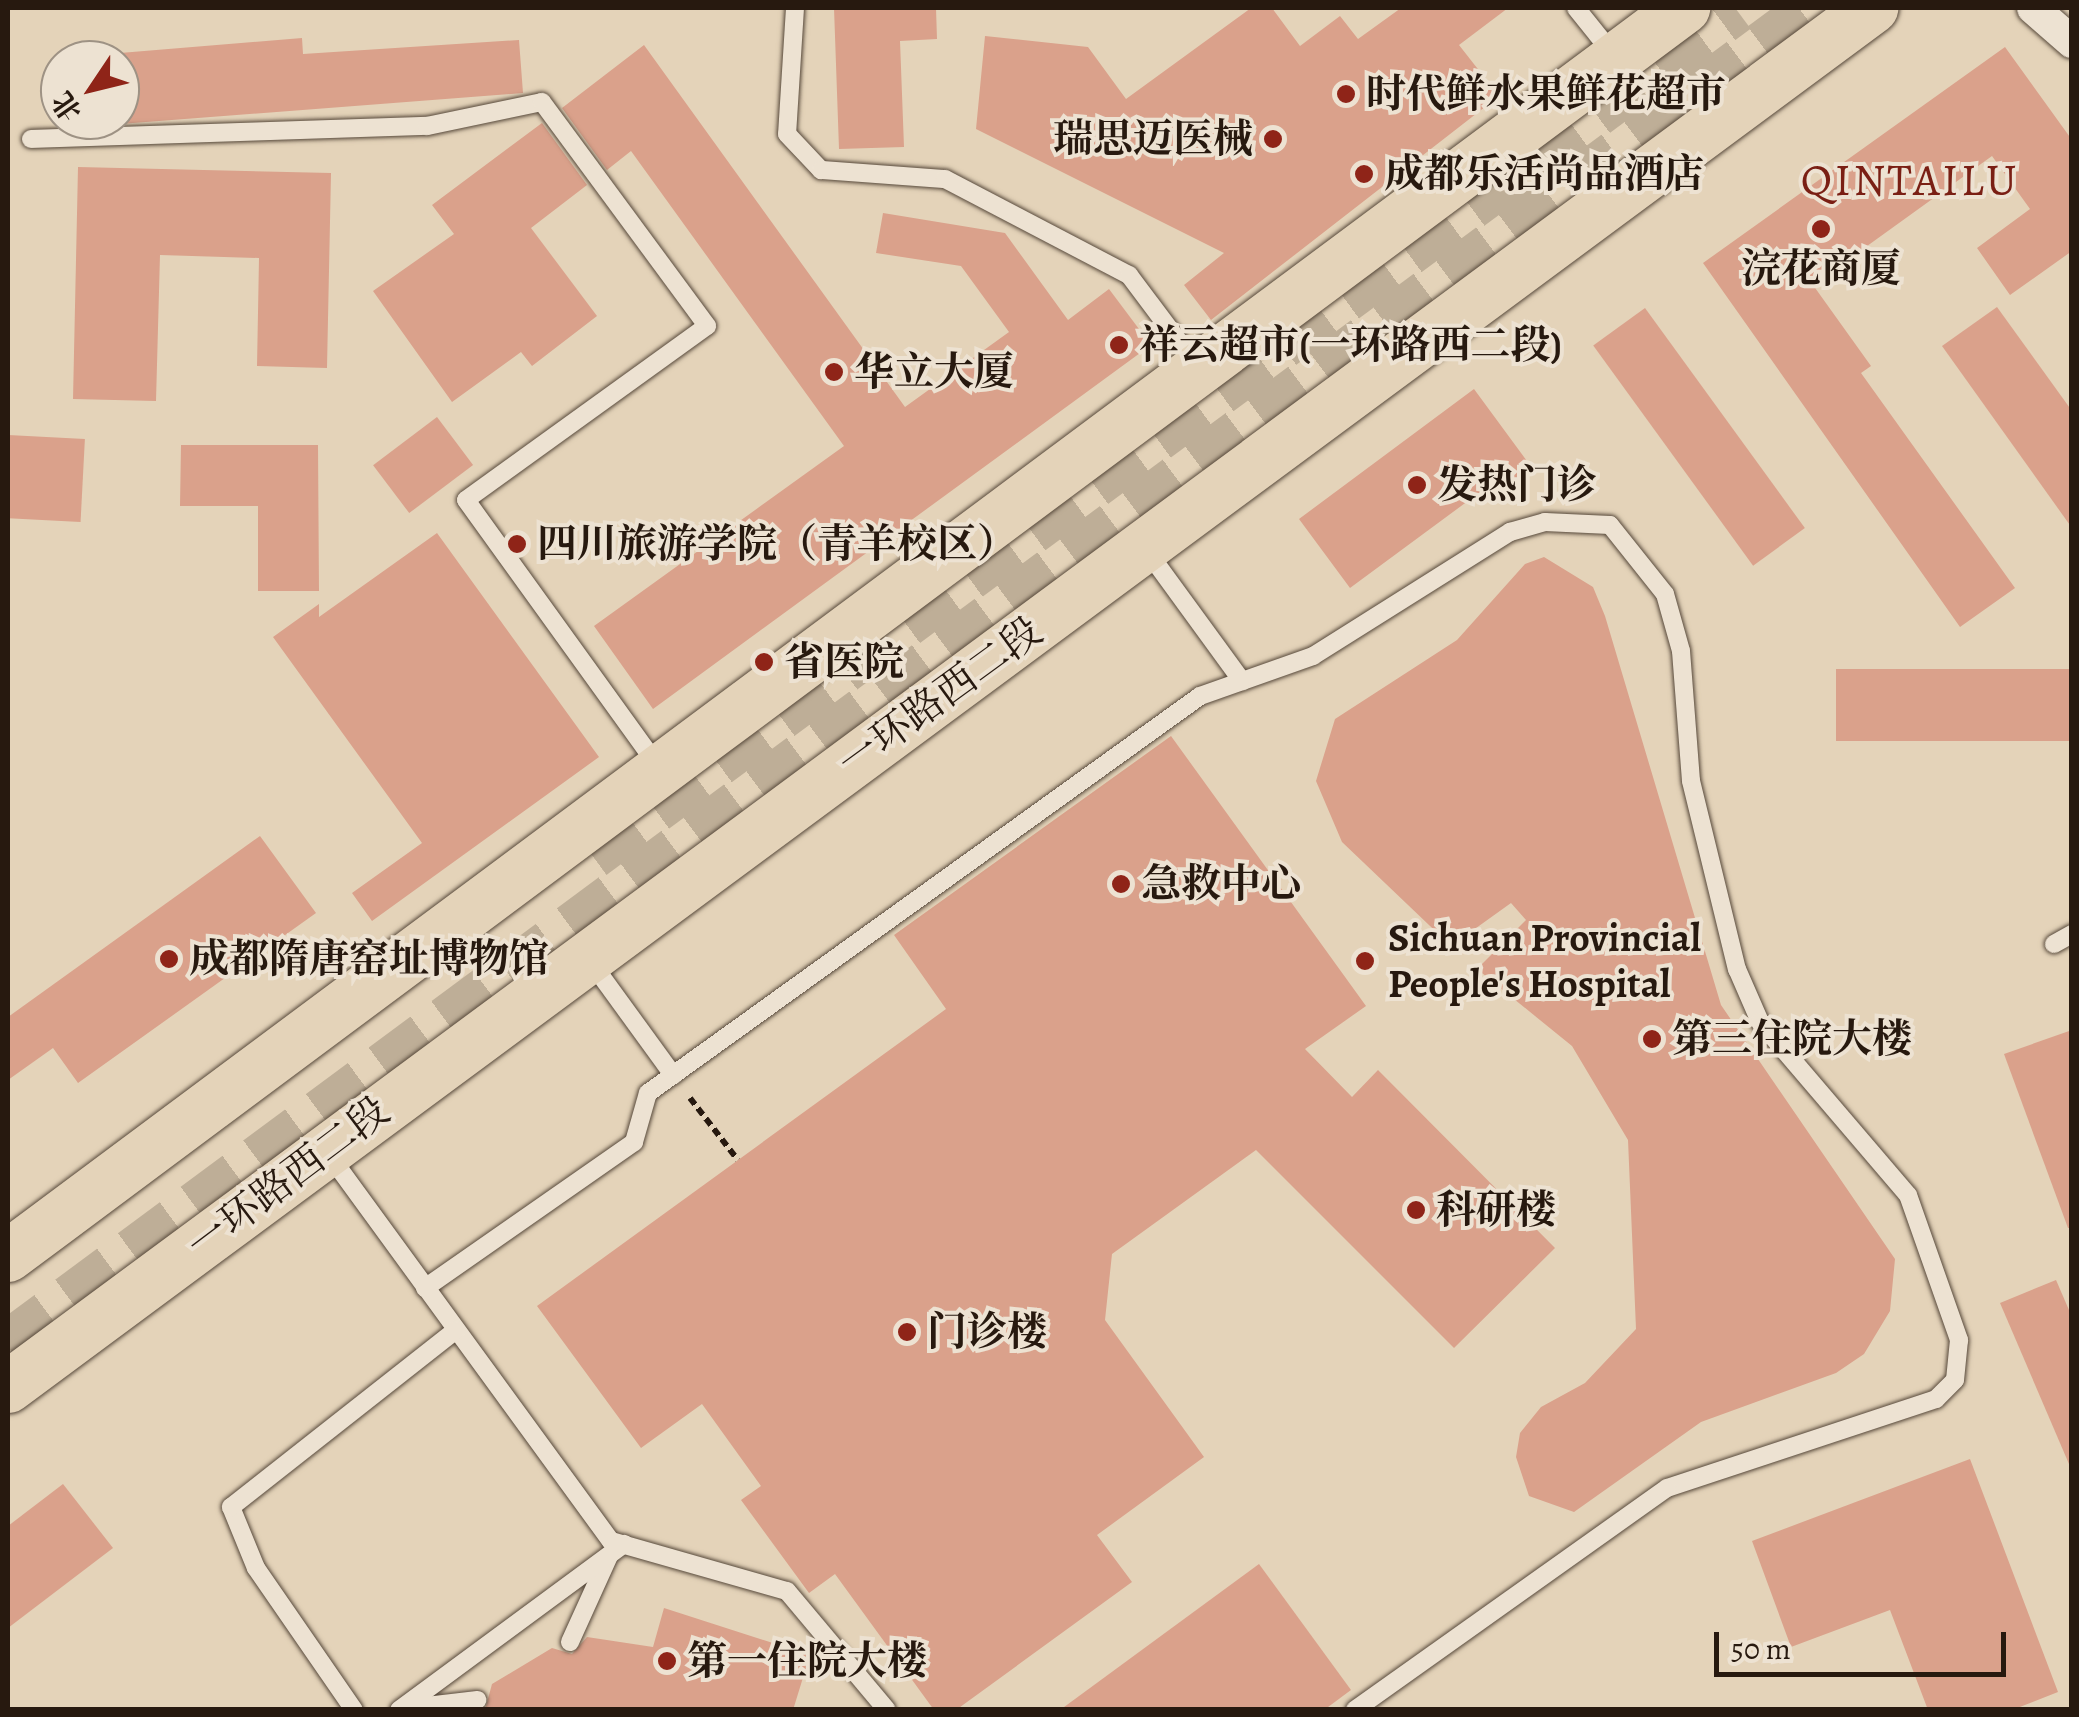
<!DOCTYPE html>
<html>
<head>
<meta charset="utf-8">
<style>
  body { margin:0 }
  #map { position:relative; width:2079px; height:1717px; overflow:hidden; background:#e4d3b9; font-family:Alegreya,"Noto Serif SC",serif }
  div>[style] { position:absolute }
  .building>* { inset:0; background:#daa18b; transform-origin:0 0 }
  .primary-tunnel>* { height:52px; margin-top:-26px; transform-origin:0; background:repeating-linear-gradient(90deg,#beae97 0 52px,transparent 0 78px) }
  .path>* { height:6px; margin-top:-3px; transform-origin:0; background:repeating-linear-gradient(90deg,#27190f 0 8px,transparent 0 13px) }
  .roads { filter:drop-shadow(0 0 2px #56483a) drop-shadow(0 0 2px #56483a) }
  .lane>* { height:18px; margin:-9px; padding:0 9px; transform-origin:9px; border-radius:9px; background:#ede2d2 }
  .street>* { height:32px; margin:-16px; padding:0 16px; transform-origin:16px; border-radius:16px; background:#ede2d2 }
  .primary>* { height:52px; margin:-26px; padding:0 26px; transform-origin:26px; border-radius:26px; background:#e4d3b9 }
  .dots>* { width:28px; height:28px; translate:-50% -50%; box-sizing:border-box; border:5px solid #ede2d2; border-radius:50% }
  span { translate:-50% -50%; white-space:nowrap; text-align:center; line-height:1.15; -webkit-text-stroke:8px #ede2d2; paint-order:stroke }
  .poi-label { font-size:40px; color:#27190f; font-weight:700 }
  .left { translate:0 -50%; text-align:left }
  .right { translate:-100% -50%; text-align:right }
  .street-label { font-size:40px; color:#27190f }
  .quarter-label { font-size:45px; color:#7a1f14; letter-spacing:2.5px }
  .frame { position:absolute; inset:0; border:10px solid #27190f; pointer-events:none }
  .north { position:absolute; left:40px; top:40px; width:100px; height:100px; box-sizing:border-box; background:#ede2d2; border:2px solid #9e9284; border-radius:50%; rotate:235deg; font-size:28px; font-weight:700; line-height:40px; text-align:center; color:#27190f }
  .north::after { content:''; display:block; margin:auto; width:35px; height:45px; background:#8f2418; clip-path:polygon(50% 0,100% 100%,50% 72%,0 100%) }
  .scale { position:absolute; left:1714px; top:1632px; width:292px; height:45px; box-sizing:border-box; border:5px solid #27190f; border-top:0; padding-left:12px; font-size:30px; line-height:35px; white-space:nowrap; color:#27190f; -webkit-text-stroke:8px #ede2d2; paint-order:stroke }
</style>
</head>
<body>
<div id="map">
  <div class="building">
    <div style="clip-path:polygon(834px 8px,936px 8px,937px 39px,900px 41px,904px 147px,839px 149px)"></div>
    <div style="clip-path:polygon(1251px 8px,1272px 8px,1300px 46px,1340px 16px,1358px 39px,1401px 8px,1508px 8px,1459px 45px,1499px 96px,1211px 320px,1184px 285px,1224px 253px,976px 129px,985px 36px,1088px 47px,1126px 99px)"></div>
    <div style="clip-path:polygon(302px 38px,303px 54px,519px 40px,523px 93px,120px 124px,120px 53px)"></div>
    <div style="clip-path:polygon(644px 45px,905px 407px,1009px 332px,961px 266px,876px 253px,883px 213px,1005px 233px,1068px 320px,1109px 289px,1151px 345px,653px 709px,594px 626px,844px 446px,631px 151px,607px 170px,562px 108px)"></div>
    <div style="clip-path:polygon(2005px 47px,2072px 140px,2072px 251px,2010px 295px,1977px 248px,2030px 209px,1992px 156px,1813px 285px,1871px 366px,1861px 373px,2015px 588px,1960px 627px,1703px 263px)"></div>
    <div style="clip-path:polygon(542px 123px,587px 185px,531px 228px,597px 316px,532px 366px,521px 352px,452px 402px,373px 291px,454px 234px,432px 205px)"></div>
    <div style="clip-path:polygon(78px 167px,331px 173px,327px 368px,257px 366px,259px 258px,160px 255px,156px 401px,73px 399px)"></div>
    <div style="clip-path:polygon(1997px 307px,2072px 411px,2072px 528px,1942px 346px)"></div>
    <div style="left:1645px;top:308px;width:272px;height:64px;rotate:54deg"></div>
    <div style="clip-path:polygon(1474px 389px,1532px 468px,1502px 490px,1495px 481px,1350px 588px,1299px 519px)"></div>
    <div style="left:437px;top:417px;width:60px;height:80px;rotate:53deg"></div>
    <div style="left:8px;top:435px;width:77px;height:83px;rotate:3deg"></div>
    <div style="clip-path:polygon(181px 445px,318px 445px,319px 591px,258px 591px,258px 506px,180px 506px)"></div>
    <div style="clip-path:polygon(437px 533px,599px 757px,372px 921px,352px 893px,422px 843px,273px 637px,319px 604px,319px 617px)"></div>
    <div style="clip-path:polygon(1544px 557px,1593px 587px,1605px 616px,1721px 1005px,1895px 1259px,1890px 1311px,1864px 1354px,1836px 1373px,1701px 1422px,1574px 1512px,1529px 1496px,1516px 1457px,1520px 1433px,1541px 1407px,1585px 1383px,1636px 1329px,1628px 1140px,1572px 1046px,1477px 969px,1526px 920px,1511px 903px,1451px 946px,1342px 842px,1316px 781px,1335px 719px,1457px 640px,1525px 564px)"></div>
    <div style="left:2072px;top:669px;width:72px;height:236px;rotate:90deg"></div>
    <div style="clip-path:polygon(1171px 736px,1366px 1006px,1305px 1049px,1352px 1097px,1378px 1070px,1555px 1248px,1454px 1348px,1256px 1150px,1112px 1254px,1105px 1320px,1204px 1457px,1097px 1535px,1132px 1582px,956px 1710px,934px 1710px,835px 1574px,809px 1593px,741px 1500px,761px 1486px,702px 1404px,641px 1448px,537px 1306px,946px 1009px,894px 935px)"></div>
    <div style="clip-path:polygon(260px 836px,316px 913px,78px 1083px,53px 1048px,8px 1080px,8px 1017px)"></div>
    <div style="clip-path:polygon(2072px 1030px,2072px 1228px,2068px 1228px,2004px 1054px)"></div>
    <div style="clip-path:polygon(2056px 1280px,2072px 1317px,2072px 1471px,2000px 1303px)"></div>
    <div style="clip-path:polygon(1970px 1459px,2058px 1692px,2012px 1710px,1928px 1710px,1890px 1610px,1791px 1647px,1752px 1541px)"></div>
    <div style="clip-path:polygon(63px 1484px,113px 1548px,8px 1628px,8px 1526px)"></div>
    <div style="clip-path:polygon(1259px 1564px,1351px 1690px,1324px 1710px,1060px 1710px)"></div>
    <div style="clip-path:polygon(664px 1608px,810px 1655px,793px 1710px,485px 1710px,492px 1684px,552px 1648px,572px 1654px,587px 1637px,653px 1647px)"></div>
  </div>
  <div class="primary-tunnel">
    <div style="left:591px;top:854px;width:1423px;rotate:-36.48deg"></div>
    <div style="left:8px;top:1347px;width:2250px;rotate:-36.52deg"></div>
  </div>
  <div class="path">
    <div style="left:690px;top:1098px;width:78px;rotate:52.3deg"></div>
  </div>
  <div class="roads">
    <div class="lane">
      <div style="left:795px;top:8px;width:126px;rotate:93.6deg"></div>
      <div style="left:787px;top:134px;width:50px;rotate:46.6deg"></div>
      <div style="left:821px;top:170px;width:124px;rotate:4.2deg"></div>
      <div style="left:945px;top:179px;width:208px;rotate:27.6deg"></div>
      <div style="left:1129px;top:275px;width:115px;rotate:53.1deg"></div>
      <div style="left:1576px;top:8px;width:59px;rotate:51.2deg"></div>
      <div style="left:31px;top:139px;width:396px;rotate:-1.9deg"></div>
      <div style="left:427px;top:126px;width:117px;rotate:-11.8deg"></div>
      <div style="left:542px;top:102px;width:278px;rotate:53.6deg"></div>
      <div style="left:707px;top:326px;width:297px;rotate:144.2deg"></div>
      <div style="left:466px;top:500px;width:327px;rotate:54.2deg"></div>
      <div style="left:1145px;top:548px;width:165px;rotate:53.9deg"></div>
      <div style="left:2054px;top:944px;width:21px;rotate:-29deg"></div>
      <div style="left:591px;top:962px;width:140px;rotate:54deg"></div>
      <div style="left:330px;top:1156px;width:477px;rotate:53.9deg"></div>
      <div style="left:611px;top:1541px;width:183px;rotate:15.9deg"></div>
      <div style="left:787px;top:1591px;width:155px;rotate:50deg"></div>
      <div style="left:425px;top:1288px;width:255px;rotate:-34.9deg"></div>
      <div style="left:634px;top:1142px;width:51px;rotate:-74.1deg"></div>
      <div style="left:648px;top:1093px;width:680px;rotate:-35.72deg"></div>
      <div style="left:1200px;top:696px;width:120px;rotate:-19.5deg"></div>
      <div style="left:1313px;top:656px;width:233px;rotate:-32.2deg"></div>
      <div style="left:1510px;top:532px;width:36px;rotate:-16deg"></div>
      <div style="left:1545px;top:522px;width:65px;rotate:2.6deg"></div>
      <div style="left:1610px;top:525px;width:88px;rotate:51.4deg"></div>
      <div style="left:1665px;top:594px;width:59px;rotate:74.3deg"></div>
      <div style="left:1681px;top:651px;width:130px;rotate:85.6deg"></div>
      <div style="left:1691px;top:781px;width:194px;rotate:76.3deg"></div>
      <div style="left:1737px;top:969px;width:58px;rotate:66.5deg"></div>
      <div style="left:1760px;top:1022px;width:228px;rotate:49.5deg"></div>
      <div style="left:1908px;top:1195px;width:154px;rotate:70.6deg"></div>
      <div style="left:1959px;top:1340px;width:40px;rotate:95.7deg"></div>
      <div style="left:1955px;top:1380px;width:27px;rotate:135deg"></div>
      <div style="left:1936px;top:1399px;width:283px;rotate:161.7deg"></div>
      <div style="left:1667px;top:1488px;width:383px;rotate:144.6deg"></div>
      <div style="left:570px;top:1642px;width:94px;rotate:-65.6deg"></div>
      <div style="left:401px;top:1709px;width:77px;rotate:-6.8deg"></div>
      <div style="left:354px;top:1710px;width:173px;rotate:-124.6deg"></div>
      <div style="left:256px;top:1568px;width:66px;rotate:-112.3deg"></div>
      <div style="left:231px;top:1507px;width:286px;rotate:-38.2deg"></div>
      <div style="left:399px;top:1710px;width:280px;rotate:-36.4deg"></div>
    </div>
    <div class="street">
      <div style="left:2033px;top:8px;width:52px;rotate:41.1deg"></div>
    </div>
    <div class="primary">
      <div style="left:8px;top:1256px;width:2090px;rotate:-36.67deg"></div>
      <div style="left:8px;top:1387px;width:2319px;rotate:-36.49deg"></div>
    </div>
  </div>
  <div class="dots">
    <div style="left:1346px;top:94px;background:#8f2418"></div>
    <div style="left:1273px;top:139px;background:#8f2418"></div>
    <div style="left:1364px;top:174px;background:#8f2418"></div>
    <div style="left:1821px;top:229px;background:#8f2418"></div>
    <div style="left:1119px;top:345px;background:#8f2418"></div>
    <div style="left:834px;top:372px;background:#8f2418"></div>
    <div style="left:1417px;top:485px;background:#8f2418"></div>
    <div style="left:517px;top:544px;background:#8f2418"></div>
    <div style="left:764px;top:662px;background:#8f2418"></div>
    <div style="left:1121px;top:884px;background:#8f2418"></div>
    <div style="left:169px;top:959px;background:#8f2418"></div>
    <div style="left:1365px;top:961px;background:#8f2418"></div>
    <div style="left:1652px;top:1039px;background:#8f2418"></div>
    <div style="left:1416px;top:1210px;background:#8f2418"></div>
    <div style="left:907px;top:1332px;background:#8f2418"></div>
    <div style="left:667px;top:1661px;background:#8f2418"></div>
  </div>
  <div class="poi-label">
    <span class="left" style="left:1366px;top:94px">时代鲜水果鲜花超市</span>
    <span class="right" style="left:1253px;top:139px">瑞思迈医械</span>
    <span class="left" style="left:1384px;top:174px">成都乐活尚品酒店</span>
    <span style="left:1821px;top:269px">浣花商厦</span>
    <span class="left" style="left:1139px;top:345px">祥云超市(一环路西二段)</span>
    <span class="left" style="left:854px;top:372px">华立大厦</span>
    <span class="left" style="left:1437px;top:485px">发热门诊</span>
    <span class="left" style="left:537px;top:544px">四川旅游学院（青羊校区）</span>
    <span class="left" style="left:784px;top:662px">省医院</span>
    <span class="left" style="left:1141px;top:884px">急救中心</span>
    <span class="left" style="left:1388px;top:961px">Sichuan Provincial<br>People's Hospital</span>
    <span class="left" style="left:189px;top:959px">成都隋唐窑址博物馆</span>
    <span class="left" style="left:1672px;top:1039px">第三住院大楼</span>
    <span class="left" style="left:1436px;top:1210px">科研楼</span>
    <span class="left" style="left:927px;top:1332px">门诊楼</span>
    <span class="left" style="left:687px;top:1661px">第一住院大楼</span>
  </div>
  <div class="street-label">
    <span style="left:940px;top:697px;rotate:-36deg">一环路西二段</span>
    <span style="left:288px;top:1178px;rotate:-37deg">一环路西二段</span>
  </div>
  <div class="quarter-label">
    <span style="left:1910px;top:181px">QINTAILU</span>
  </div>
  <div class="frame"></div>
  <div class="north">北</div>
  <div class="scale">50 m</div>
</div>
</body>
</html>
